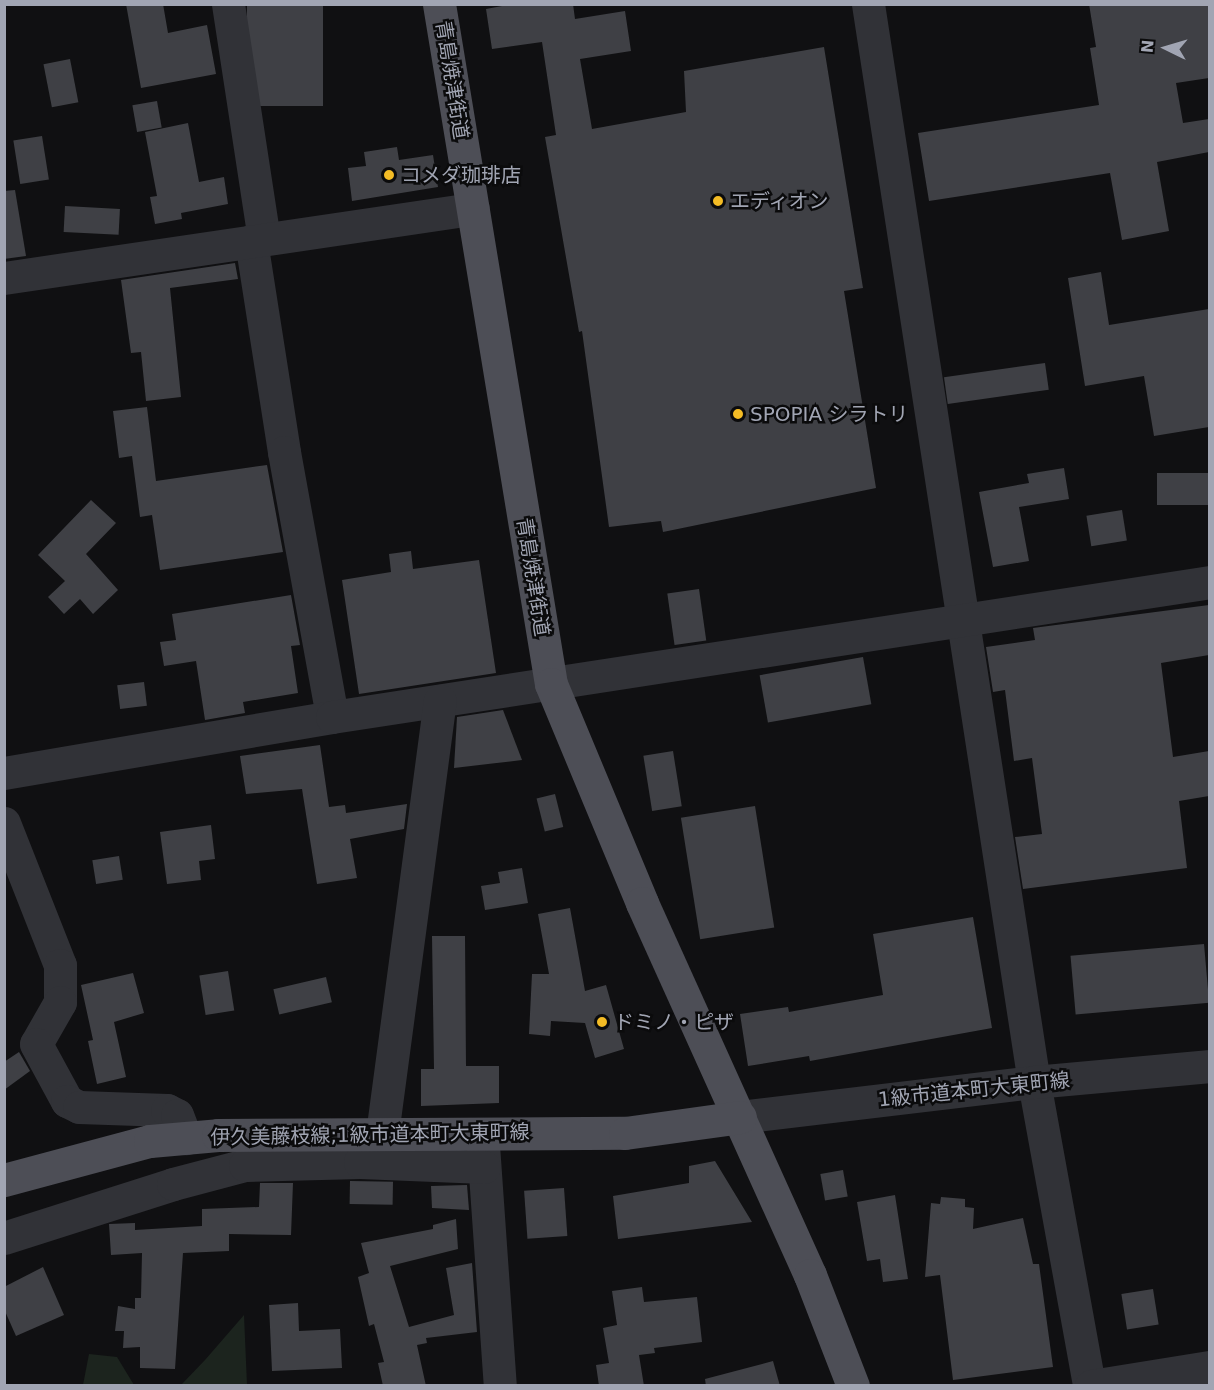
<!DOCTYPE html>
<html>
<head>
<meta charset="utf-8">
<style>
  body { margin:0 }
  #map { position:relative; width:1214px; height:1390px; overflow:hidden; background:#101012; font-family:"DejaVu Sans","Noto Sans JP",sans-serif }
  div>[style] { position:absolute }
  .green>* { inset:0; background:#1c241e }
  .building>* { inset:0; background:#3f4045; transform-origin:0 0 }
  .minor>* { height:33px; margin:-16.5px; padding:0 16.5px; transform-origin:16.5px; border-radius:16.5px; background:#313237 }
  .major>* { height:33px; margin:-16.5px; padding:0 16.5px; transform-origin:16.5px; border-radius:16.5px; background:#4d4e56 }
  .dots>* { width:16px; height:16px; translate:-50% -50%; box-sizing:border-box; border:3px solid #0b0b0c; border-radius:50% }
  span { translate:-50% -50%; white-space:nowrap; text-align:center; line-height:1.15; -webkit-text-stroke:5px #0b0b0c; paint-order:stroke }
  .street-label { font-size:20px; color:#a1a5b3 }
  .poi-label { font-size:20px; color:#a1a5b3 }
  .left { translate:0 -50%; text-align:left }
  .frame { position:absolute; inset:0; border:6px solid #a1a5b3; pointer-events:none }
  .north { position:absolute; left:1136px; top:18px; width:60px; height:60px; -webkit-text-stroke:4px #0b0b0c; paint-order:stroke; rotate:275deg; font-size:16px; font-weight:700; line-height:24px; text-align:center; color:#a1a5b3 }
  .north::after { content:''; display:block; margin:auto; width:21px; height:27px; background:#a1a5b3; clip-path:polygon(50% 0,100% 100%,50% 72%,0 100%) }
</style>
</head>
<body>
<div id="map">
  <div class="green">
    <div style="clip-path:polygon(244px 1315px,247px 1385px,181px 1385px,205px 1360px)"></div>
    <div style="clip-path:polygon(89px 1354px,117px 1357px,134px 1385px,83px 1385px)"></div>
  </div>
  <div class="building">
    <div style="clip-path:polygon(126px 4px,163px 4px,168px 33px,207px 25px,216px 74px,141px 88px)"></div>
    <div style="left:247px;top:4px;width:76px;height:102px"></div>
    <div style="clip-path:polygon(512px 4px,573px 4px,575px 19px,625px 11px,631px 51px,580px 59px,592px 129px,686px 112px,684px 71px,824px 47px,863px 288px,844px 291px,876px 488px,663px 532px,661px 521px,609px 527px,582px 331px,579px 332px,545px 137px,556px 135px,542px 42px,492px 49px,486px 9px)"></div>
    <div style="clip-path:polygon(1089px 4px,1209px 4px,1209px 78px,1176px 83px,1183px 123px,1209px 119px,1209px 152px,1157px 162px,1169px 231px,1122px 240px,1110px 173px,929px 201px,918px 133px,1099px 105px,1090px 48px,1096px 47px)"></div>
    <div style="left:70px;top:59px;width:44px;height:27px;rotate:79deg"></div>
    <div style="left:157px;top:101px;width:27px;height:25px;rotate:80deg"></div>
    <div style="clip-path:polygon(188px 123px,199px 182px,224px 177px,228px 204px,181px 213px,182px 219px,155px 224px,150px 197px,157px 196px,145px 132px)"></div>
    <div style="left:42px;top:136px;width:44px;height:29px;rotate:81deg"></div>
    <div style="clip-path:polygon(397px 147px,399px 160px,433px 155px,438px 187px,352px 201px,348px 168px,366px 166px,364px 152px)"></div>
    <div style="clip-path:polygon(15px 190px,26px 256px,4px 259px,4px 191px)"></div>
    <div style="left:65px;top:206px;width:55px;height:26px;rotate:3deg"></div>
    <div style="clip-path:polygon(235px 263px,238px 279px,170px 288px,181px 397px,146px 401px,141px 352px,131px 353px,121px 280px)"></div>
    <div style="clip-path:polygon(1101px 272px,1109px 325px,1209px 309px,1209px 427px,1154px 436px,1144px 376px,1085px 386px,1068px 278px)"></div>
    <div style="left:1045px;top:363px;width:27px;height:102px;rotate:82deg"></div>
    <div style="clip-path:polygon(147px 407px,156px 481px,267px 465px,283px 552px,160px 570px,152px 515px,140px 517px,132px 456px,119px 458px,113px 411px)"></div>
    <div style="clip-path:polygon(1064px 468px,1069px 499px,1019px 507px,1029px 561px,993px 567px,979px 492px,1029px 483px,1027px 474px)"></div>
    <div style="left:1209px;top:473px;width:32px;height:52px;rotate:90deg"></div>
    <div style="clip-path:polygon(91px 500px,116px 523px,86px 554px,118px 590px,93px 614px,80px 599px,64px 614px,48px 597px,65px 581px,38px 555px)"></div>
    <div style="left:1122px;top:510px;width:31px;height:36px;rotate:81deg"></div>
    <div style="clip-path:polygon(411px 551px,413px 569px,479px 560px,496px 673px,359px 694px,342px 580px,391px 572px,389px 554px)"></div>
    <div style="left:699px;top:589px;width:52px;height:32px;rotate:82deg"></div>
    <div style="clip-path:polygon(291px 595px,300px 645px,291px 646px,298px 693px,243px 702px,245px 713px,205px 720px,196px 661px,164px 666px,160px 642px,176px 640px,172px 614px)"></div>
    <div style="clip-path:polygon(1209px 605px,1209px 655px,1161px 663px,1173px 757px,1209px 751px,1209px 796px,1179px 801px,1187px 868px,1023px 889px,1015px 837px,1042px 834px,1032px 758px,1014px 761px,1005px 690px,993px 692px,986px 647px,1035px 640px,1033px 628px)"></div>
    <div style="left:863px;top:657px;width:48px;height:105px;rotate:80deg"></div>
    <div style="left:144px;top:682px;width:24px;height:27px;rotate:83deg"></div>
    <div style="clip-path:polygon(503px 710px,522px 760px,454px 768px,457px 717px)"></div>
    <div style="clip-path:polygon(320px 745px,329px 807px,345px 805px,346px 813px,407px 804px,404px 829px,350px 839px,357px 878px,317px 884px,302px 789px,246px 794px,240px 756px)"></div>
    <div style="left:673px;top:751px;width:56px;height:30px;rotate:81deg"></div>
    <div style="left:555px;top:794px;width:34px;height:19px;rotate:76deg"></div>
    <div style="left:755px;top:806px;width:123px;height:75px;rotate:81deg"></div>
    <div style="clip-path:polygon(211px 825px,215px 859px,199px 861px,201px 880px,167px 884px,160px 832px)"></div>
    <div style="left:119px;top:856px;width:24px;height:27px;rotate:81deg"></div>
    <div style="clip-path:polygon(522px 868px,528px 903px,485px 910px,481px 886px,500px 883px,498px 872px)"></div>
    <div style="clip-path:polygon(570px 908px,585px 991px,606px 985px,624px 1049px,595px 1058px,585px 1023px,551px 1021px,550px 1036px,529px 1034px,532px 974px,549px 974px,538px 914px)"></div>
    <div style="clip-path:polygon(973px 917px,992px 1028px,810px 1061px,809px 1056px,748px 1066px,740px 1014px,788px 1007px,789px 1012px,883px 995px,873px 934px)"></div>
    <div style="clip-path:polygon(432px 936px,465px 936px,466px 1066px,499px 1066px,499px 1103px,421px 1106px,421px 1069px,434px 1069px)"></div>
    <div style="left:1204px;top:944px;width:59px;height:134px;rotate:85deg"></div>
    <div style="left:228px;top:971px;width:40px;height:29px;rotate:81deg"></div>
    <div style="clip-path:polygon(133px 973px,144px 1013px,114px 1022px,126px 1077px,97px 1084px,88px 1041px,93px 1040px,81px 985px)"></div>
    <div style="left:326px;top:977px;width:26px;height:54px;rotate:77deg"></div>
    <div style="clip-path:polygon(19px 1052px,30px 1071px,4px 1090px,4px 1062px)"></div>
    <div style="clip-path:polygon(715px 1161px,752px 1222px,618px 1239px,613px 1196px,689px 1183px,689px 1166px)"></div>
    <div style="left:843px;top:1170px;width:27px;height:23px;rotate:80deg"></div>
    <div style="left:350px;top:1181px;width:43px;height:23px;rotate:1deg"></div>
    <div style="clip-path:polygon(260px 1183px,293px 1183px,291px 1235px,229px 1234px,229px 1251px,183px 1253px,175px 1369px,140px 1368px,140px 1347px,123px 1348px,124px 1331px,115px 1331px,118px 1306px,135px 1309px,135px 1298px,141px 1298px,142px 1253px,111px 1255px,109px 1224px,135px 1223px,135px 1230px,202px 1226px,202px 1209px,259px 1207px)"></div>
    <div style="clip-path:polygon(467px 1185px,469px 1210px,432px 1208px,431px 1186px)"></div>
    <div style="left:564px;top:1188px;width:48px;height:40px;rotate:86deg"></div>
    <div style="clip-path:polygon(895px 1195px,908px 1279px,883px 1282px,880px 1259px,867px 1261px,857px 1202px)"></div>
    <div style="clip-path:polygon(941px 1197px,965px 1199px,965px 1207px,974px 1208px,973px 1229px,1023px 1218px,1033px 1264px,1039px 1264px,1053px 1367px,953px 1380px,940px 1275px,925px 1277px,931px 1203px,940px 1204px)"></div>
    <div style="clip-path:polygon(456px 1219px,458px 1249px,390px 1266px,409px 1327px,454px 1315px,446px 1268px,472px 1263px,477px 1332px,426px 1338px,427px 1343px,417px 1345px,426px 1386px,383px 1386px,378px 1363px,384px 1362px,374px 1324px,369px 1326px,358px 1277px,369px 1273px,361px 1243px,433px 1229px,433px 1225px)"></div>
    <div style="clip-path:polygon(43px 1267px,64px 1315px,16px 1336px,4px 1309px,4px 1287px)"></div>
    <div style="clip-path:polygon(642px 1287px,644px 1302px,697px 1297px,702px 1342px,654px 1348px,655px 1353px,639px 1355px,644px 1386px,599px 1386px,596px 1365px,609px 1363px,603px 1328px,617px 1325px,612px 1291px)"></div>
    <div style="left:1153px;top:1289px;width:36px;height:32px;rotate:81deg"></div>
    <div style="clip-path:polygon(298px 1303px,299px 1331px,340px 1329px,342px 1368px,272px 1371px,269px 1305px)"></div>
    <div style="clip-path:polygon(773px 1361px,780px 1386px,706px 1386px,705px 1379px)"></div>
  </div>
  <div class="minor">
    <div style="left:228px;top:4px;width:238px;rotate:81.3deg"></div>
    <div style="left:868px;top:4px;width:1091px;rotate:81.25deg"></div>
    <div style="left:1034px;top:1082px;width:309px;rotate:79.7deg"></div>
    <div style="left:251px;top:241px;width:214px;rotate:81.1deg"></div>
    <div style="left:284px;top:452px;width:269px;rotate:79.7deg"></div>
    <div style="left:4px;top:278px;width:474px;rotate:-8.4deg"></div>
    <div style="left:4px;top:773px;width:333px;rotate:-9.7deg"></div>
    <div style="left:332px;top:717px;width:888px;rotate:-8.74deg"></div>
    <div style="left:4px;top:823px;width:153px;rotate:68.5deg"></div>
    <div style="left:60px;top:965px;width:37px;rotate:90deg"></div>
    <div style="left:60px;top:1002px;width:48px;rotate:119.7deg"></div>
    <div style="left:36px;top:1044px;width:65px;rotate:61.5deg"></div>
    <div style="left:67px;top:1101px;width:13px;rotate:27deg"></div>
    <div style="left:79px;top:1107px;width:88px;rotate:2deg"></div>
    <div style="left:167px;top:1110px;width:11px;rotate:27deg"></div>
    <div style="left:177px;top:1115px;width:25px;rotate:69deg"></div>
    <div style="left:740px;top:1117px;width:296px;rotate:-6.8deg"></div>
    <div style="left:1034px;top:1082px;width:177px;rotate:-5.2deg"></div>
    <div style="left:382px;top:1134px;width:437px;rotate:-82.4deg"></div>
    <div style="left:483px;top:1145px;width:242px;rotate:86deg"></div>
    <div style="left:4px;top:1238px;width:177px;rotate:-17.7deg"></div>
    <div style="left:173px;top:1184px;width:74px;rotate:-14.8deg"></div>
    <div style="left:245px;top:1165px;width:115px;rotate:-1.5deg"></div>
    <div style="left:360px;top:1162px;width:124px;rotate:2.3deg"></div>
    <div style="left:1091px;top:1386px;width:121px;rotate:-9.1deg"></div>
  </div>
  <div class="major">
    <div style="left:439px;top:4px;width:689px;rotate:80.65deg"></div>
    <div style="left:551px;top:684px;width:237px;rotate:67.4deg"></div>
    <div style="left:642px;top:903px;width:408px;rotate:65.7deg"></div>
    <div style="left:810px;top:1275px;width:119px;rotate:68.8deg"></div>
    <div style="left:4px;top:1180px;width:151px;rotate:-15deg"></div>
    <div style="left:150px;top:1141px;width:68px;rotate:-5deg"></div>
    <div style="left:218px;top:1135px;width:407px;rotate:-0.3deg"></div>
    <div style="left:625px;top:1133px;width:116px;rotate:-7.9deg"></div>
  </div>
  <div class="dots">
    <div style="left:389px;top:175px;background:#f4bc25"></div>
    <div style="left:718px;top:201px;background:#f4bc25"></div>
    <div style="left:738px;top:414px;background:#f4bc25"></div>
    <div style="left:602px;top:1022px;background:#f4bc25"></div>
  </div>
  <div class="street-label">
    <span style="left:452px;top:80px;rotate:81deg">青島焼津街道</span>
    <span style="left:533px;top:577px;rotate:81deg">青島焼津街道</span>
    <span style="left:974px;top:1090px;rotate:-6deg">1級市道本町大東町線</span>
    <span style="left:370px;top:1135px;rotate:-1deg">伊久美藤枝線;1級市道本町大東町線</span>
  </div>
  <div class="poi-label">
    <span class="left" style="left:401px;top:175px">コメダ珈琲店</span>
    <span class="left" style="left:730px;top:201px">エディオン</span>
    <span class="left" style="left:750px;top:414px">SPOPIA シラトリ</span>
    <span class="left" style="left:614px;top:1022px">ドミノ・ピザ</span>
  </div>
  <div class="frame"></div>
  <div class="north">N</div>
</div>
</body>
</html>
